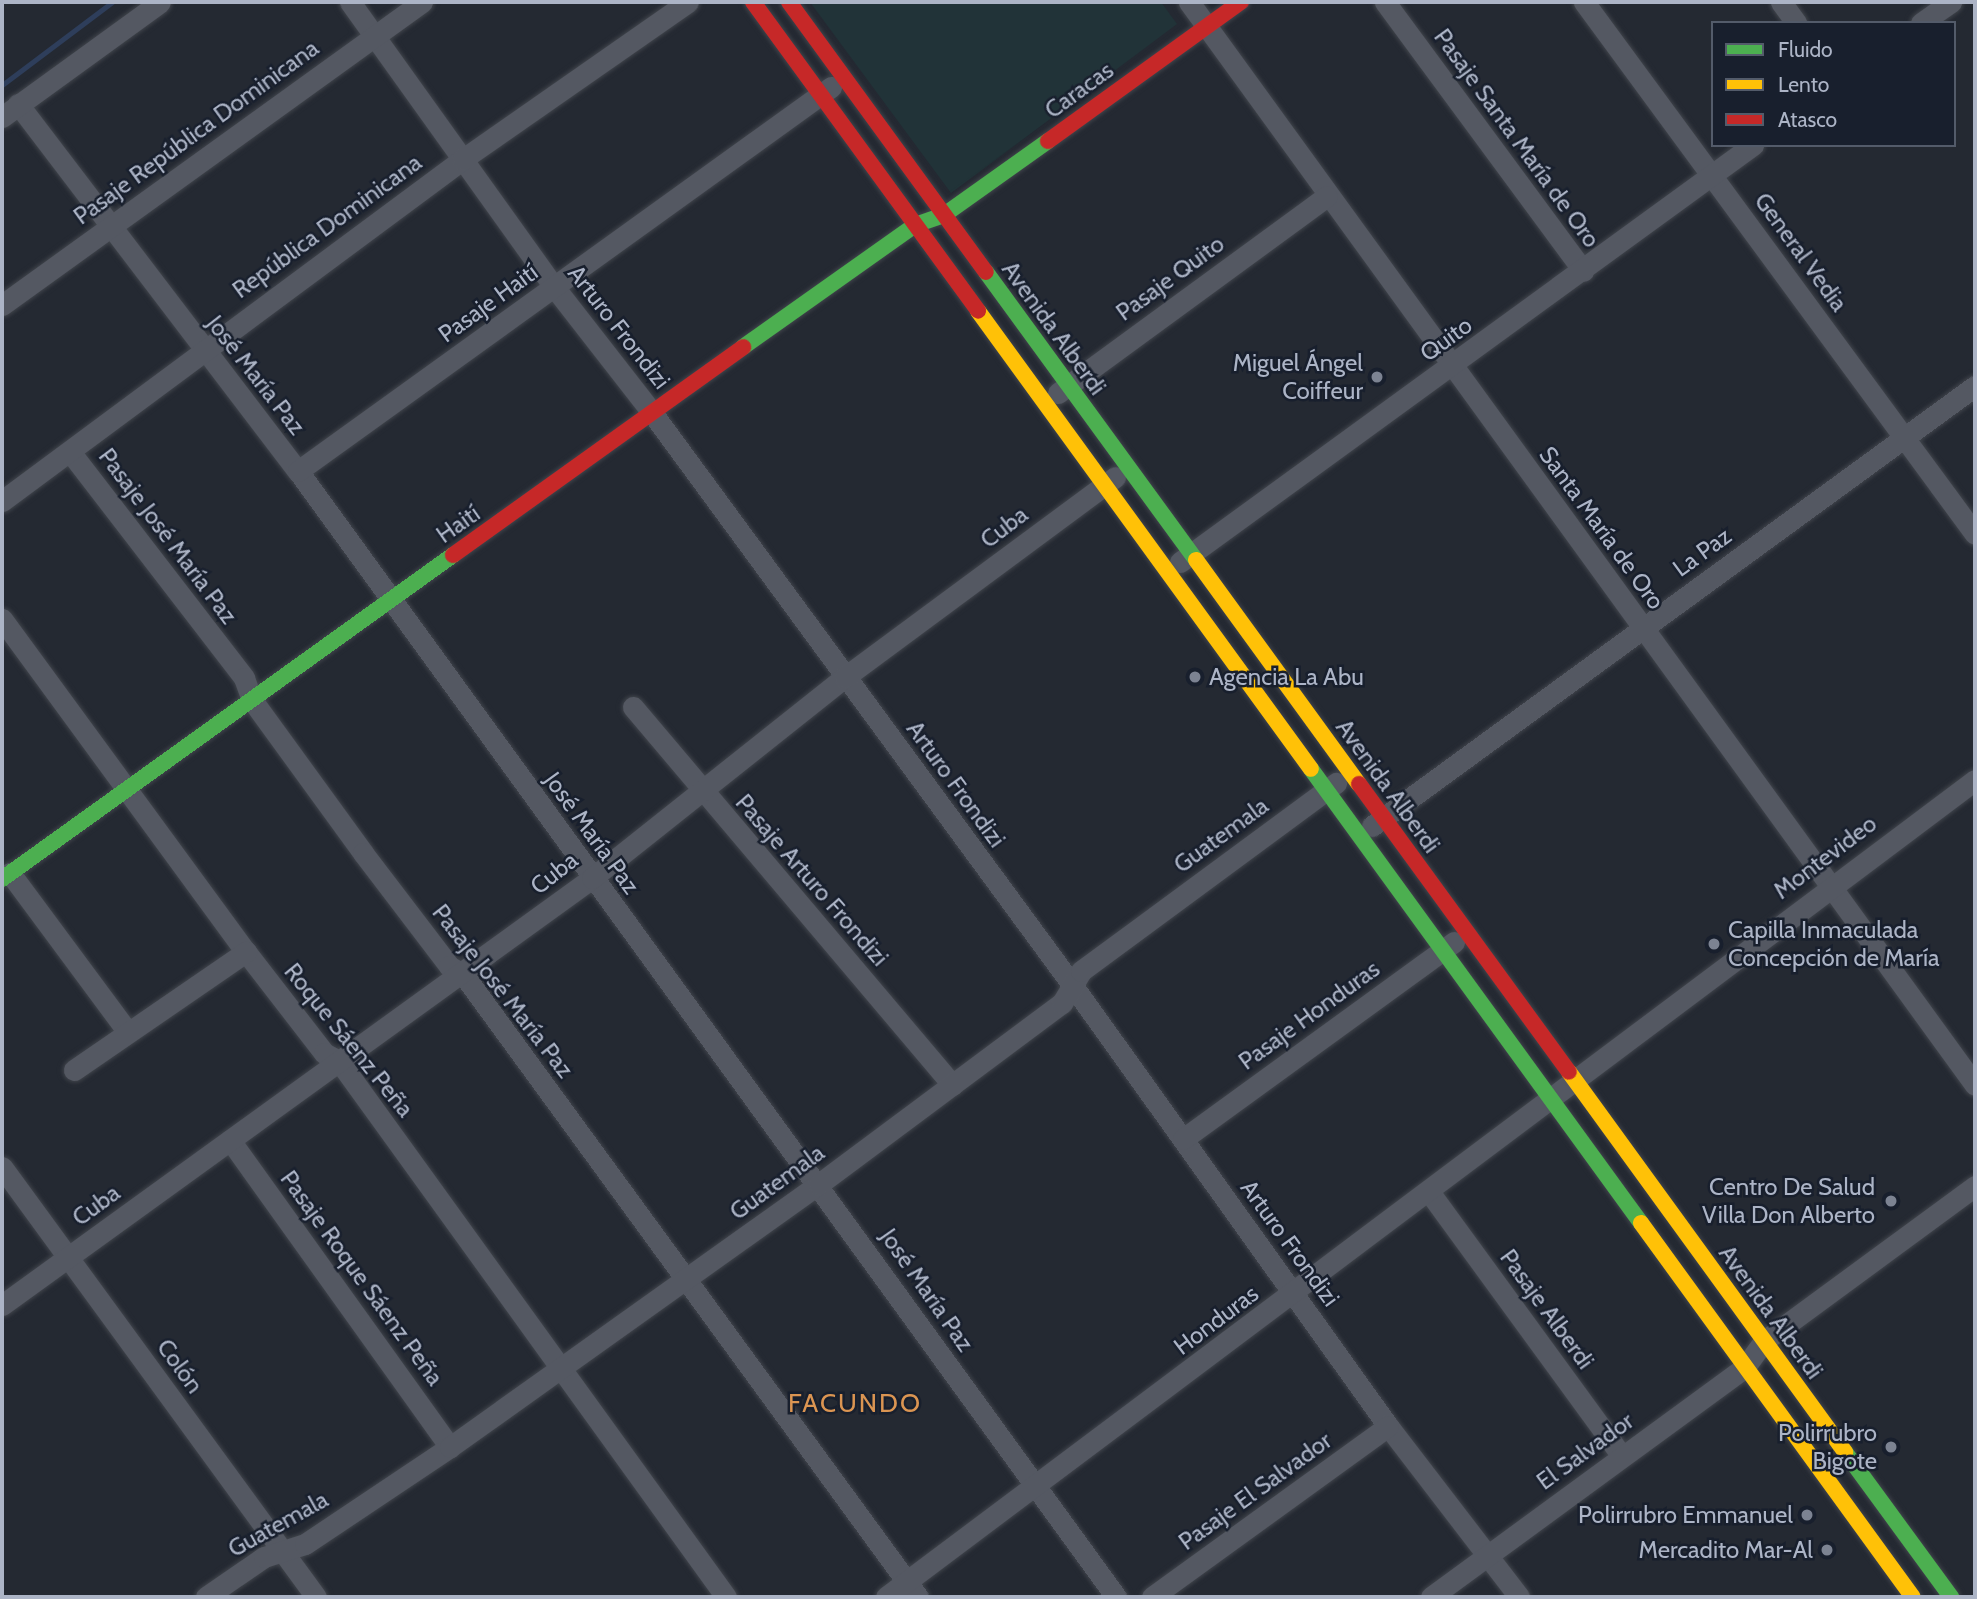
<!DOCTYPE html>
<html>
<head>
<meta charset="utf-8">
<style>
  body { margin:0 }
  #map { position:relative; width:1977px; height:1599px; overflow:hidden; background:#242932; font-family:Cabin,sans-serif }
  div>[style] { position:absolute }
  .green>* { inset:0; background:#213338 }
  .stream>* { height:5px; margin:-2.5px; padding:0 2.5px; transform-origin:2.5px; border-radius:2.5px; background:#2e3e5b }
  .roads { filter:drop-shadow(0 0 2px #40444b) drop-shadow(0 0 2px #40444b) }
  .street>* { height:21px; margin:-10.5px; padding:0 10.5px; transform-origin:10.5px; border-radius:10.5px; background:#545862 }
  .fast>* { height:16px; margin:-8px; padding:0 8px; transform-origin:8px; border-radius:8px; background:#4caf50 }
  .slow>* { height:16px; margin:-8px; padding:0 8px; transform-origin:8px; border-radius:8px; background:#ffc107 }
  .jam>* { height:16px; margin:-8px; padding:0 8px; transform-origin:8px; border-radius:8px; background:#c62828 }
  .dots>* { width:19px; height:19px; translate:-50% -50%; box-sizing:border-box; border:4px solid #181f2d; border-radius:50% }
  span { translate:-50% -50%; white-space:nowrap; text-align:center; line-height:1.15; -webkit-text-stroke:5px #181f2d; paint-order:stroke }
  .street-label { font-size:24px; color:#acb4c6 }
  .poi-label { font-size:24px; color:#acb4c6 }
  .right { translate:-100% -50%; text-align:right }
  .left { translate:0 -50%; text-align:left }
  .neighbourhood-label { font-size:26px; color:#db9552; letter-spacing:2px }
  .frame { position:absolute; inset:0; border:4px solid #acb4c6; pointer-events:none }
  .legend { position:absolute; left:1711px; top:21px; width:245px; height:126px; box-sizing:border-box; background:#181f2d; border:2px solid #535b6a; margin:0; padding:9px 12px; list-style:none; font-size:21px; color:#acb4c6 }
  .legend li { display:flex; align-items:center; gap:14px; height:35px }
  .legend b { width:35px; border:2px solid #535b6a }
</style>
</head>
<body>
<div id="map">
  <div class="green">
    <div style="clip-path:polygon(810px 2px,1161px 2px,1177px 24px,951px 193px)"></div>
  </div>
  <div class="stream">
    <div style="left:2px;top:85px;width:138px;rotate:-37deg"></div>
  </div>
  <div class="roads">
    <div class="street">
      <div style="left:350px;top:2px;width:352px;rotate:54.4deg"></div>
      <div style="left:555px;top:288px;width:160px;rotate:52.1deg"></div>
      <div style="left:653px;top:414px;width:710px;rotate:53.71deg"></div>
      <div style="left:1073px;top:986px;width:541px;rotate:54.4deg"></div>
      <div style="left:1388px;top:1426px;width:215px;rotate:52.5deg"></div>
      <div style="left:1189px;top:2px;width:1338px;rotate:54.03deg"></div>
      <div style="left:1385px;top:2px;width:334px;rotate:53.6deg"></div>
      <div style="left:1584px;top:2px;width:660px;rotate:53.69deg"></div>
      <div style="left:1781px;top:2px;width:26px;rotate:54deg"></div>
      <div style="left:1921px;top:23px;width:37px;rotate:-35deg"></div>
      <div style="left:18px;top:104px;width:462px;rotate:52.7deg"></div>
      <div style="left:298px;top:471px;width:1392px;rotate:54deg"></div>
      <div style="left:2px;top:117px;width:195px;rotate:-36deg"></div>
      <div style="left:2px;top:305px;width:518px;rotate:-35.81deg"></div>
      <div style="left:1058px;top:393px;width:333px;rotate:-36.2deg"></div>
      <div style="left:71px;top:453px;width:284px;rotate:52.4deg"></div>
      <div style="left:244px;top:678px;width:23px;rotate:70deg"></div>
      <div style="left:252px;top:700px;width:189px;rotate:54deg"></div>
      <div style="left:363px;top:853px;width:142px;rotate:52.7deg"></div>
      <div style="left:449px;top:966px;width:16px;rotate:30deg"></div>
      <div style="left:463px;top:974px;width:771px;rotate:53.86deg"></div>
      <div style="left:298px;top:471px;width:657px;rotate:-35.77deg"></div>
      <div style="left:2px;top:501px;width:574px;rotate:-36.57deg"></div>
      <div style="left:463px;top:159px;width:274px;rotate:-34.9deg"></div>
      <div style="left:1180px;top:562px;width:709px;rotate:-36.05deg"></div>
      <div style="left:2px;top:619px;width:413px;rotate:53.8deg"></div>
      <div style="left:246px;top:952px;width:128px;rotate:52.3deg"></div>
      <div style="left:324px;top:1053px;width:17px;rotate:28deg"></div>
      <div style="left:339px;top:1061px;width:661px;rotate:54.17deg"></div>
      <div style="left:633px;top:707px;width:495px;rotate:49.8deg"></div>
      <div style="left:1372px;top:826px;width:746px;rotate:-36.12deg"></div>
      <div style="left:10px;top:873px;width:197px;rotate:53.5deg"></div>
      <div style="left:74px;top:1070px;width:209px;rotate:-34.5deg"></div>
      <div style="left:1183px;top:1139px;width:335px;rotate:-36deg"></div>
      <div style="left:230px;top:1140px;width:378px;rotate:54.4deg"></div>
      <div style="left:2px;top:1167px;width:532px;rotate:53.86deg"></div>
      <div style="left:1430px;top:1193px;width:326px;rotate:53.9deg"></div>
      <div style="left:2px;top:1305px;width:728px;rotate:-35.89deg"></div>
      <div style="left:592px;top:878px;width:323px;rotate:-38.5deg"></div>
      <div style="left:845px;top:677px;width:336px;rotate:-36.5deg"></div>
      <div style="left:206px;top:1597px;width:70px;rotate:-34.6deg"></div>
      <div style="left:264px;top:1557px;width:43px;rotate:-17.6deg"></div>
      <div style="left:305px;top:1544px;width:174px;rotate:-33.8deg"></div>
      <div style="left:450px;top:1447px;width:453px;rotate:-35.5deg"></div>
      <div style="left:819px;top:1184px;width:303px;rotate:-36.7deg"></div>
      <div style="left:1062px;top:1003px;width:37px;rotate:-59deg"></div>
      <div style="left:1081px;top:971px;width:317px;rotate:-36.4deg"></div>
      <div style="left:886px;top:1597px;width:1361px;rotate:-36.88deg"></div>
      <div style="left:1152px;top:1597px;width:291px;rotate:-35.9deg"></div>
      <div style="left:1431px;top:1597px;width:389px;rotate:-36.2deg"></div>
      <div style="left:1745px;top:1367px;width:32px;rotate:-54deg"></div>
      <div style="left:1764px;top:1341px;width:262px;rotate:-36.3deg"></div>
    </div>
    <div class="fast">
      <div style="left:986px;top:272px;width:356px;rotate:53.9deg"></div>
      <div style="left:743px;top:347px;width:211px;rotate:-35.3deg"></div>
      <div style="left:915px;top:225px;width:31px;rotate:-19deg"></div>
      <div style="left:944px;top:215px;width:128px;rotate:-35.4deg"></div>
      <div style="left:1311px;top:769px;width:561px;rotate:53.99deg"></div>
      <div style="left:2px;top:879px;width:555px;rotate:-35.69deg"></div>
      <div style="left:1845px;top:1452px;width:180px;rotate:53.8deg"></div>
    </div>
    <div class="slow">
      <div style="left:978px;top:311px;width:566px;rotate:53.98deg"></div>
      <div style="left:1196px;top:560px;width:277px;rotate:54deg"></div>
      <div style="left:1569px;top:1072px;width:470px;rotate:54deg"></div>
      <div style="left:1641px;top:1223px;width:462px;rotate:54deg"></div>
    </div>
    <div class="jam">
      <div style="left:753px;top:2px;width:382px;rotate:53.9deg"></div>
      <div style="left:789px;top:2px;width:334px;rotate:53.9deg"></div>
      <div style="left:1048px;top:141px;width:238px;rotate:-35.8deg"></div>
      <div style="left:453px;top:555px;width:357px;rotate:-35.6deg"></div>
      <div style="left:1359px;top:784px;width:356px;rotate:53.9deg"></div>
    </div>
  </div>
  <div class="dots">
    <div style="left:1377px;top:377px;background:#7c8392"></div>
    <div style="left:1195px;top:677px;background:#7c8392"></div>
    <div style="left:1714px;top:944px;background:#7c8392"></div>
    <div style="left:1891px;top:1201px;background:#7c8392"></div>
    <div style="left:1891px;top:1447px;background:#7c8392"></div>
    <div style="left:1807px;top:1515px;background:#7c8392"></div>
    <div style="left:1827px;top:1550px;background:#7c8392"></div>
  </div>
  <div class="street-label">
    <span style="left:1079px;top:90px;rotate:-36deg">Caracas</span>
    <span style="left:196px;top:132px;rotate:-36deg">Pasaje República Dominicana</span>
    <span style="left:1517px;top:138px;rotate:54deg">Pasaje Santa María de Oro</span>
    <span style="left:327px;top:226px;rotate:-36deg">República Dominicana</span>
    <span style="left:1801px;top:252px;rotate:54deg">General Vedia</span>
    <span style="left:1170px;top:278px;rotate:-36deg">Pasaje Quito</span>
    <span style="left:488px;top:303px;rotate:-36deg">Pasaje Haití</span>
    <span style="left:619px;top:327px;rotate:52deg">Arturo Frondizi</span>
    <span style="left:1054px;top:328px;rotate:54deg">Avenida Alberdi</span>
    <span style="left:1446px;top:339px;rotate:-36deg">Quito</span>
    <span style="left:256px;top:375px;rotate:52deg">José María Paz</span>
    <span style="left:458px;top:524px;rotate:-35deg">Haití</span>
    <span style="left:1004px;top:527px;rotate:-37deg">Cuba</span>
    <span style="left:1602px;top:528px;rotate:54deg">Santa María de Oro</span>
    <span style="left:168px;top:536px;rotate:53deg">Pasaje José María Paz</span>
    <span style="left:1702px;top:552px;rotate:-36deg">La Paz</span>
    <span style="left:956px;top:784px;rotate:54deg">Arturo Frondizi</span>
    <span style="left:1388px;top:786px;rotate:54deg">Avenida Alberdi</span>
    <span style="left:592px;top:833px;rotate:54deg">José María Paz</span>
    <span style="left:1221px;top:835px;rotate:-36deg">Guatemala</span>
    <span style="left:1825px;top:857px;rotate:-37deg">Montevideo</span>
    <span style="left:554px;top:873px;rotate:-38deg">Cuba</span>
    <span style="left:812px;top:880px;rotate:49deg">Pasaje Arturo Frondizi</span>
    <span style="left:503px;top:991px;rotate:52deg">Pasaje José María Paz</span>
    <span style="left:1309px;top:1015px;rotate:-36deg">Pasaje Honduras</span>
    <span style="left:349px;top:1040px;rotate:51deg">Roque Sáenz Peña</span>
    <span style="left:777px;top:1182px;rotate:-36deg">Guatemala</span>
    <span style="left:96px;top:1205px;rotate:-36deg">Cuba</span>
    <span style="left:1290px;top:1243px;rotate:54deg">Arturo Frondizi</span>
    <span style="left:362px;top:1278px;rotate:54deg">Pasaje Roque Sáenz Peña</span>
    <span style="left:927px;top:1290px;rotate:55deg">José María Paz</span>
    <span style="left:1547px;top:1309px;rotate:54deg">Pasaje Alberdi</span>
    <span style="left:1771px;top:1312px;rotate:54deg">Avenida Alberdi</span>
    <span style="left:1216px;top:1320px;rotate:-37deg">Honduras</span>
    <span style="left:180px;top:1366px;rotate:54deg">Colón</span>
    <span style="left:1585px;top:1451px;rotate:-36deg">El Salvador</span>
    <span style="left:1255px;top:1491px;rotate:-36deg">Pasaje El Salvador</span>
    <span style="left:278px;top:1524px;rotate:-29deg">Guatemala</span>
  </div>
  <div class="poi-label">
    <span class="right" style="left:1363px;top:377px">Miguel Ángel<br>Coiffeur</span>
    <span class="left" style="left:1209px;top:677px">Agencia La Abu</span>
    <span class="left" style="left:1728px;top:944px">Capilla Inmaculada<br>Concepción de María</span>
    <span class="right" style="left:1875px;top:1201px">Centro De Salud<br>Villa Don Alberto</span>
    <span class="right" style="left:1877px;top:1447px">Polirrubro<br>Bigote</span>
    <span class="right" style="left:1793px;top:1515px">Polirrubro Emmanuel</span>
    <span class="right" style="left:1813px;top:1550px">Mercadito Mar-Al</span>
  </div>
  <div class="neighbourhood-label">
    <span style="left:855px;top:1404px">FACUNDO</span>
  </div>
  <div class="frame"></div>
  <ul class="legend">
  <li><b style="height:9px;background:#4caf50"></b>Fluido</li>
  <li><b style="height:9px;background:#ffc107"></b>Lento</li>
  <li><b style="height:9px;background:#c62828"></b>Atasco</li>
  </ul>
</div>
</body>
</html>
